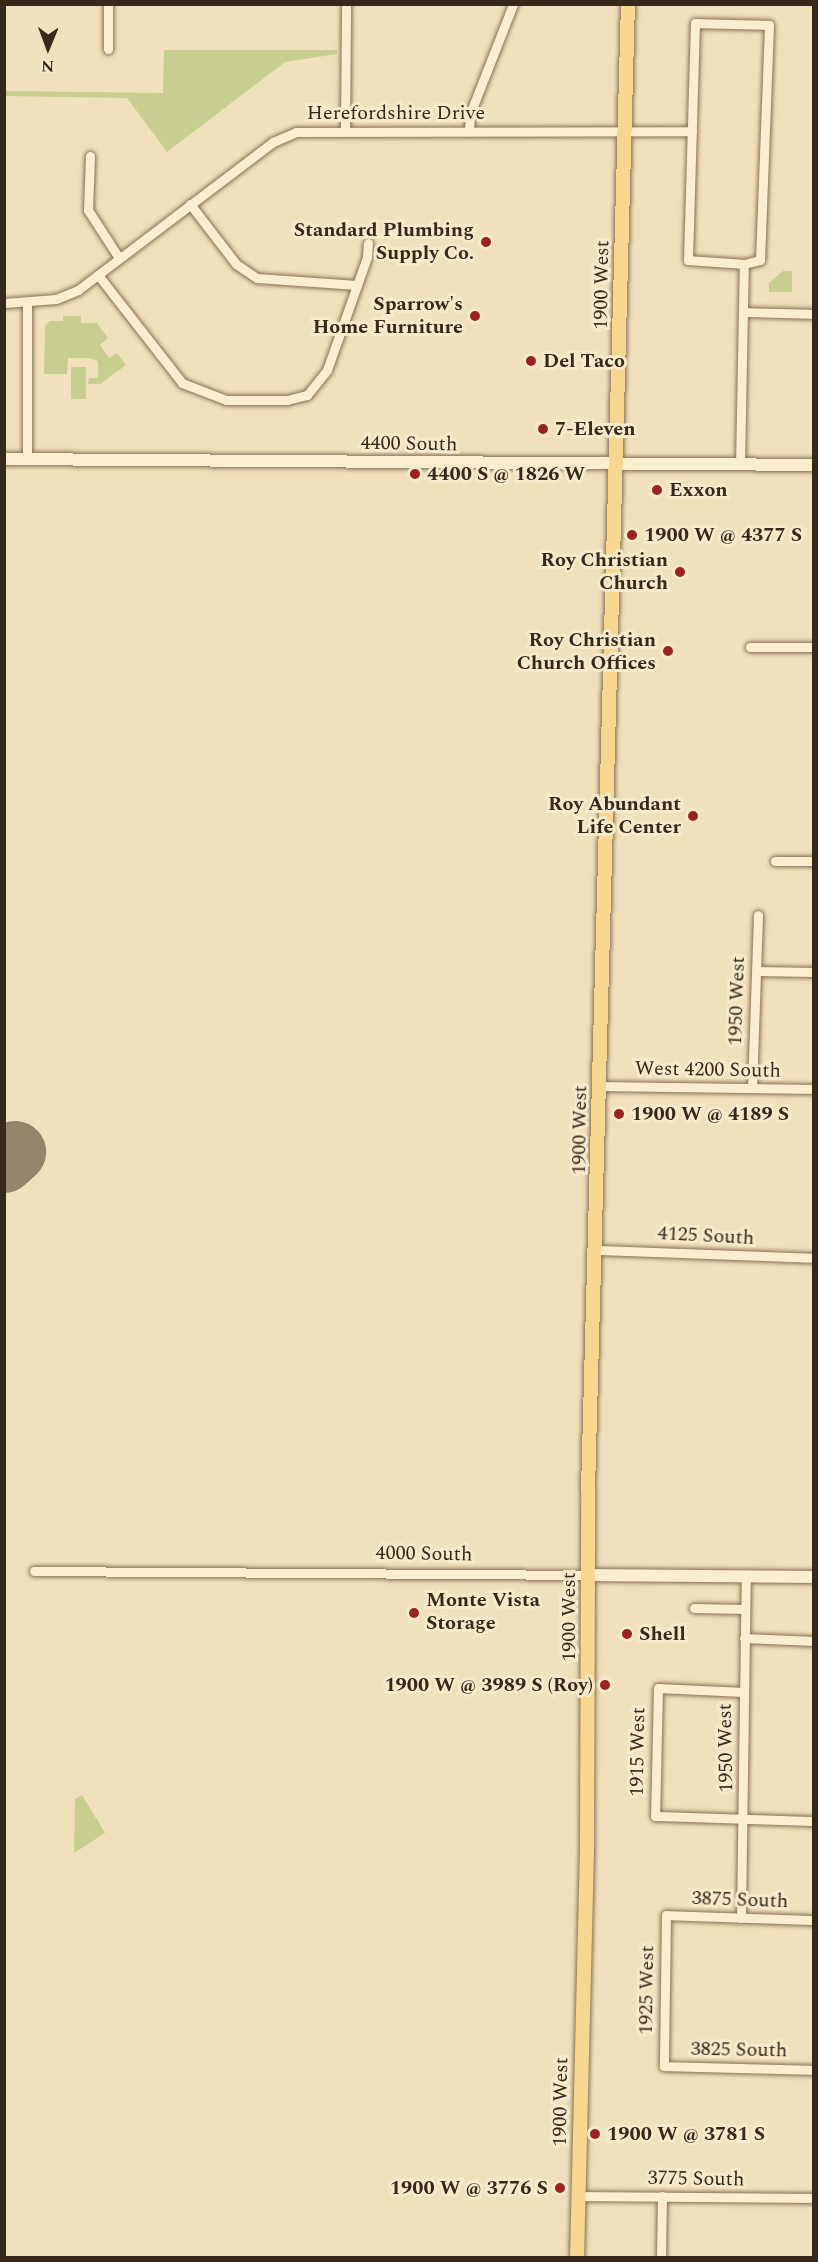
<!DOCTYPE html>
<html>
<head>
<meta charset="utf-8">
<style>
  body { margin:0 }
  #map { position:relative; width:818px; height:2262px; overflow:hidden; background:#f0e0bb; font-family:Spectral,serif }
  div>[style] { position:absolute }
  .green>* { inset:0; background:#c7ce8f; transform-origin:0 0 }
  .taxiway>* { height:26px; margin:-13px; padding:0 13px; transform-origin:13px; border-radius:13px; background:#93846a }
  .runway>* { height:62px; margin:-31px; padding:0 31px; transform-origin:31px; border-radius:31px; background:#93846a }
  .roads { filter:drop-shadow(0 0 2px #887054) drop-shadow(0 0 2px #887054) }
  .street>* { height:9px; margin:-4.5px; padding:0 4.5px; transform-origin:4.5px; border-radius:4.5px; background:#fbedcf }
  .secondary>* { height:12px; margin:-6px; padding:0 6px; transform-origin:6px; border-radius:6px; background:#fbedcf }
  .primary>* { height:14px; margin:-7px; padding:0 7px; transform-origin:7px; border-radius:7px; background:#f7d68f }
  .dots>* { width:16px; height:16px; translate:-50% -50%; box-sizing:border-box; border:3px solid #f7eacb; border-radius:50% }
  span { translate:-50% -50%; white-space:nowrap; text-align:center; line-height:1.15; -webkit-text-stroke:6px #f7eacb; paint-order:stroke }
  .street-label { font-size:20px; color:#36281a }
  .poi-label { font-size:20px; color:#36281a; font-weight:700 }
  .right { translate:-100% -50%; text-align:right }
  .left { translate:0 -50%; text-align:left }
  .frame { position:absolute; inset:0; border:6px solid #36281a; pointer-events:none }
  .north { position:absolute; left:18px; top:18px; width:60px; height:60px; -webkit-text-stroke:4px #f7eacb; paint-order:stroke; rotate:181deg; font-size:16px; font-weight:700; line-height:24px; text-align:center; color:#36281a }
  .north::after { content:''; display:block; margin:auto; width:21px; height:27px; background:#36281a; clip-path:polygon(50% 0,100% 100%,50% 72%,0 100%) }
</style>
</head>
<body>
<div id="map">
  <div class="green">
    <div style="clip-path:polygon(164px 50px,337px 50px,337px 54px,285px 62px,167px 152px,127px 98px,5px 96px,5px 91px,163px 93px)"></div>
    <div style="clip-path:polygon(783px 271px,792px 271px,792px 292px,769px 292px,769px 283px)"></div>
    <div style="clip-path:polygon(63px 316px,81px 316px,81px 323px,97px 323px,108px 338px,100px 345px,109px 358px,117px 353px,126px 365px,100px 384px,88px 384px,89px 378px,98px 378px,98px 361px,88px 358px,68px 358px,67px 374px,44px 374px,45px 326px,50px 321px,63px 321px)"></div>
    <div style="left:71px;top:367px;width:15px;height:32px"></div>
    <div style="clip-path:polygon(82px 1795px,105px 1833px,74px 1853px,75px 1799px)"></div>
  </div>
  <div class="taxiway">
    <div style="left:4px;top:1156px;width:6px;rotate:45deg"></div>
  </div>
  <div class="runway">
    <div style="left:4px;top:1162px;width:15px;rotate:-42deg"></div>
  </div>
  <div class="roads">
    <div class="street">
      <div style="left:108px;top:49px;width:45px;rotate:-90deg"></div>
      <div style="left:345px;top:129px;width:125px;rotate:-89.5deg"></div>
      <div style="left:469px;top:130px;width:16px;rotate:-86deg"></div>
      <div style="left:470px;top:114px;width:118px;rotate:-68.6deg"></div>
      <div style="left:90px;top:156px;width:54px;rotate:92.1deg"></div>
      <div style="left:88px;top:210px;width:57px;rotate:57.1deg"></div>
      <div style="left:190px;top:204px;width:76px;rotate:52.5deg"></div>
      <div style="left:236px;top:264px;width:25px;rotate:34deg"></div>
      <div style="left:257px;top:278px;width:100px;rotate:4deg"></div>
      <div style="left:98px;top:275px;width:137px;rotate:52.1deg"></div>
      <div style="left:182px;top:383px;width:47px;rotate:21.1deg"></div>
      <div style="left:226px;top:400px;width:61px"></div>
      <div style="left:287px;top:400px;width:21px;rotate:-14deg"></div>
      <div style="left:307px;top:395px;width:32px;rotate:-51deg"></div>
      <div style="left:327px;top:370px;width:120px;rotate:-70.5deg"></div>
      <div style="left:367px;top:257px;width:14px;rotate:-86deg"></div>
      <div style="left:4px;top:303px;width:52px;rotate:-4.4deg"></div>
      <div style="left:56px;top:299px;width:24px;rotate:-22deg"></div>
      <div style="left:78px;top:290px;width:245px;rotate:-37.2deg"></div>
      <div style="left:273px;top:142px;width:25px;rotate:-23deg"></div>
      <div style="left:296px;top:132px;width:396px;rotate:-0.1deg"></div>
      <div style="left:743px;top:312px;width:71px;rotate:1.6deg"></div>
      <div style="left:27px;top:459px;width:156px;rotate:-90deg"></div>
      <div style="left:740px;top:465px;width:201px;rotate:-88.9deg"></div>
      <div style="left:744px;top:264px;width:16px;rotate:-14deg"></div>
      <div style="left:760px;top:260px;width:235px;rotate:-87.8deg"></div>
      <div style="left:769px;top:25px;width:74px;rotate:-178.5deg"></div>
      <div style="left:695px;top:23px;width:237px;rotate:91.7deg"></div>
      <div style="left:688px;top:260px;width:56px;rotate:4.1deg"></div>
      <div style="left:750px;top:647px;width:64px"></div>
      <div style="left:775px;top:861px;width:39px"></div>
      <div style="left:756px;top:971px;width:58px;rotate:1deg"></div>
      <div style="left:601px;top:1086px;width:213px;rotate:0.8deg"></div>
      <div style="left:752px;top:1088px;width:173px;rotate:-88deg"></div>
      <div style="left:597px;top:1250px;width:217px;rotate:2.1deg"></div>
      <div style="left:34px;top:1571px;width:554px;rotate:0.41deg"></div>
      <div style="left:694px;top:1608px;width:51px;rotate:1.1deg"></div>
      <div style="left:744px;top:1638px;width:70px;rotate:2.5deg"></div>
      <div style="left:743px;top:1692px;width:85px;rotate:-177.3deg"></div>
      <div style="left:658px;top:1688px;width:128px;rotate:91.3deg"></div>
      <div style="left:655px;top:1816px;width:159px;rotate:1.8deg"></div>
      <div style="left:741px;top:1918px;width:341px;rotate:-89.2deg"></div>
      <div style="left:814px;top:1920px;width:148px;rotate:-178.1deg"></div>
      <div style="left:666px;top:1915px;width:151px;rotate:90.8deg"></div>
      <div style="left:664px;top:2066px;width:150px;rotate:1.5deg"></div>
      <div style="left:579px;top:2196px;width:235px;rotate:0.5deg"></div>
      <div style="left:661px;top:2258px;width:62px;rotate:-89.1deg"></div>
    </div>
    <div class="secondary">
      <div style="left:4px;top:459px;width:810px;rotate:0.42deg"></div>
      <div style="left:588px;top:1575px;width:226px;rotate:0.5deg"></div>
    </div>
    <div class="primary">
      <div style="left:577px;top:2258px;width:415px;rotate:-88.6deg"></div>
      <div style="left:587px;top:1843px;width:353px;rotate:-89.8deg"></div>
      <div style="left:588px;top:1490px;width:1487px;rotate:-88.46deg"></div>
    </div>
  </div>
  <div class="dots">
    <div style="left:486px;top:242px;background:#9b2122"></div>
    <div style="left:475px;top:316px;background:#9b2122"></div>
    <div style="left:531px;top:361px;background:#9b2122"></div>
    <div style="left:543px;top:429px;background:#9b2122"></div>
    <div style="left:415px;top:474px;background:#9b2122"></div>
    <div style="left:657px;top:490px;background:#9b2122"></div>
    <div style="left:632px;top:535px;background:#9b2122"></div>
    <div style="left:680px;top:572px;background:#9b2122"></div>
    <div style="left:668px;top:651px;background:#9b2122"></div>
    <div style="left:693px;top:816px;background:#9b2122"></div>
    <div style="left:619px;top:1114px;background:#9b2122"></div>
    <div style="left:414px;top:1613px;background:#9b2122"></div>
    <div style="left:627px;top:1634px;background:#9b2122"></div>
    <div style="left:605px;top:1685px;background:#9b2122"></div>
    <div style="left:595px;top:2134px;background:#9b2122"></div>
    <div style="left:560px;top:2188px;background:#9b2122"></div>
  </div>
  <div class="street-label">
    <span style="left:396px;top:113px">Herefordshire Drive</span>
    <span style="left:602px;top:285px;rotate:-89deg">1900 West</span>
    <span style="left:409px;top:444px;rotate:1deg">4400 South</span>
    <span style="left:737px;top:1001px;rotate:-88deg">1950 West</span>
    <span style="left:708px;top:1070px;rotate:1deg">West 4200 South</span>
    <span style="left:580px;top:1130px;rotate:-89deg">1900 West</span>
    <span style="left:706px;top:1236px;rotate:3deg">4125 South</span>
    <span style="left:424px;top:1554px;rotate:1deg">4000 South</span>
    <span style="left:569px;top:1617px;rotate:-90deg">1900 West</span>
    <span style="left:726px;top:1748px;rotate:-91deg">1950 West</span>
    <span style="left:638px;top:1752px;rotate:-89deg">1915 West</span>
    <span style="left:740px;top:1900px;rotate:2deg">3875 South</span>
    <span style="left:647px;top:1990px;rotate:-89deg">1925 West</span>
    <span style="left:739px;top:2050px;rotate:1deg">3825 South</span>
    <span style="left:561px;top:2102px;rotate:-89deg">1900 West</span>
    <span style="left:696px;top:2179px;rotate:1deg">3775 South</span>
  </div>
  <div class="poi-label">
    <span class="right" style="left:474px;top:242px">Standard Plumbing<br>Supply Co.</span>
    <span class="right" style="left:463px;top:316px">Sparrow's<br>Home Furniture</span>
    <span class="left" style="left:543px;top:361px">Del Taco</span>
    <span class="left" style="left:555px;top:429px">7-Eleven</span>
    <span class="left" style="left:427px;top:474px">4400 S @ 1826 W</span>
    <span class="left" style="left:669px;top:490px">Exxon</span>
    <span class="left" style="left:644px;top:535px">1900 W @ 4377 S</span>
    <span class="right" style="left:668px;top:572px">Roy Christian<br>Church</span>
    <span class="right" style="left:656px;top:652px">Roy Christian<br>Church Offices</span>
    <span class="right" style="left:681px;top:816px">Roy Abundant<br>Life Center</span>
    <span class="left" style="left:631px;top:1114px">1900 W @ 4189 S</span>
    <span class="left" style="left:426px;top:1612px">Monte Vista<br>Storage</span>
    <span class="left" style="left:639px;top:1634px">Shell</span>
    <span class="right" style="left:593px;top:1685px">1900 W @ 3989 S (Roy)</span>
    <span class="left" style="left:607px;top:2134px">1900 W @ 3781 S</span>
    <span class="right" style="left:548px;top:2188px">1900 W @ 3776 S</span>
  </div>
  <div class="frame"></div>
  <div class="north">N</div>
</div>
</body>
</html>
